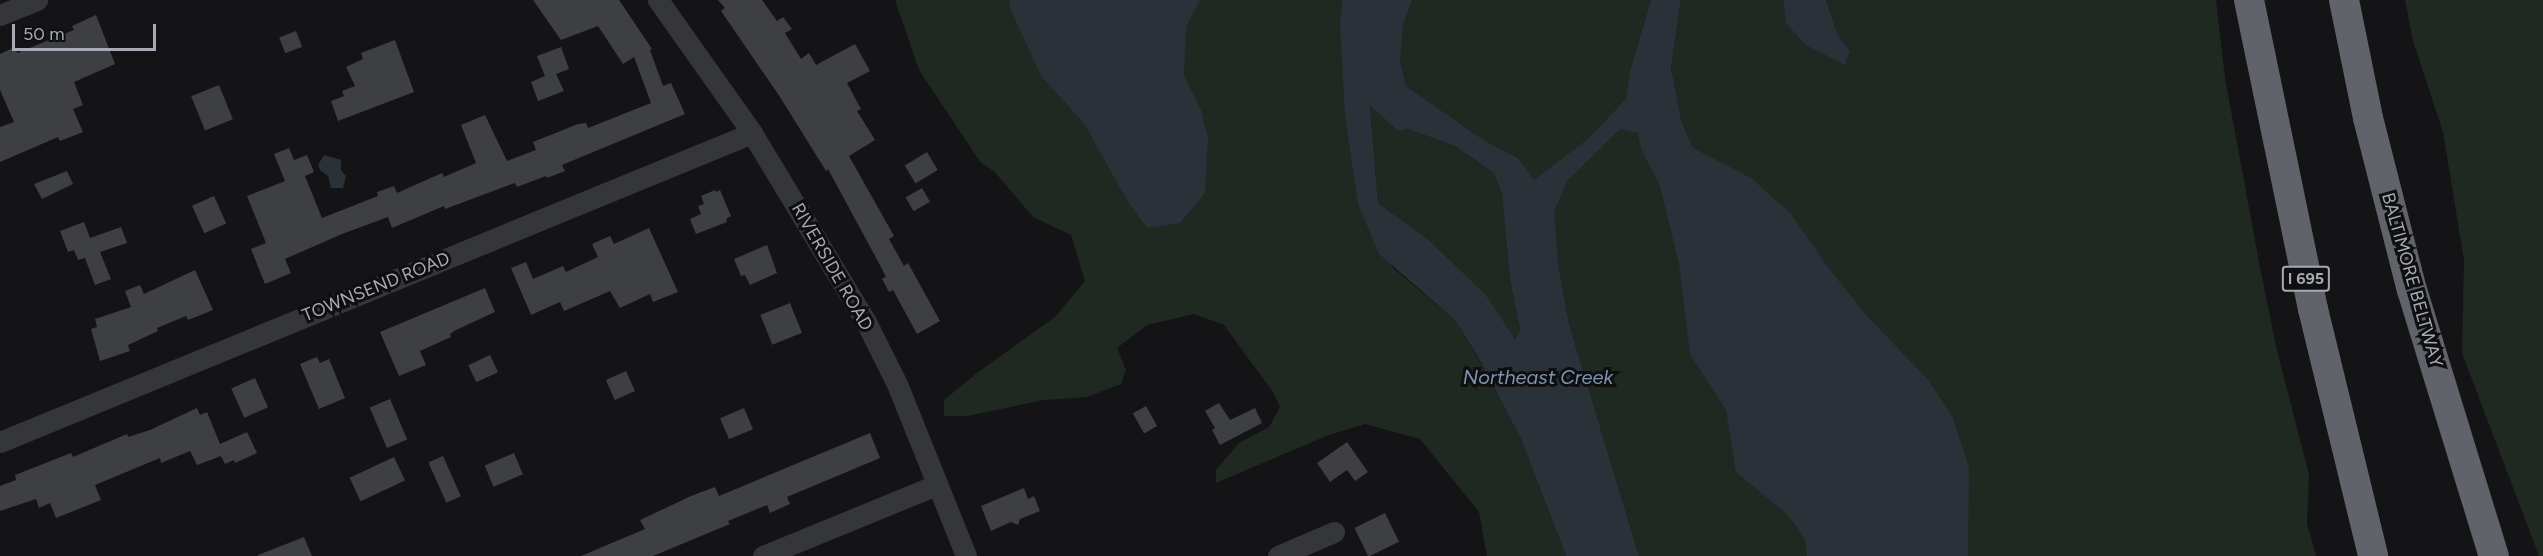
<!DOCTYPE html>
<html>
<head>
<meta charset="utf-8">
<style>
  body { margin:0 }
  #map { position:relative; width:2543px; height:556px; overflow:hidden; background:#141416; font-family:Figtree,sans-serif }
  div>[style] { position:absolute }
  .green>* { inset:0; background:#202822 }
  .water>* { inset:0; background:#2b3139 }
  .building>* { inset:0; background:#3e3f43; transform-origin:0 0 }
  .minor>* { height:21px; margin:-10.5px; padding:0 10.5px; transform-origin:10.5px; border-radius:10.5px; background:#35363a }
  .highway>* { height:30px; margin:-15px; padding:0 15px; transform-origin:15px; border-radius:15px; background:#61636b }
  span { translate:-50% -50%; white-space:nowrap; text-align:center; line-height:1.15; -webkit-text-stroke:6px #0f0f11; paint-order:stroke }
  .shield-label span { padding:2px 4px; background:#0f0f11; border:2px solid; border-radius:4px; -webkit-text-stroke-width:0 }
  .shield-label { font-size:16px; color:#a6aab5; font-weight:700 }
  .street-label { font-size:18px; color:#a6aab5 }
  .water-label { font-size:20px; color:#7f94af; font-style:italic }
  .scale { position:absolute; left:12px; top:24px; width:144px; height:27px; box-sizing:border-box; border:3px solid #a6aab5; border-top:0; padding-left:8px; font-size:18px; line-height:21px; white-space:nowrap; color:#a6aab5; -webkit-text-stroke:4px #0f0f11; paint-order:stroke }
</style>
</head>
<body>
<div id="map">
  <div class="green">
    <div style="clip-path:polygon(895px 0,1342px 0,1340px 23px,1392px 267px,1455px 320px,1477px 356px,1521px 439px,1566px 556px,1487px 556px,1479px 512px,1420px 439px,1365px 424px,1326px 436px,1216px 483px,1216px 470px,1239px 443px,1269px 427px,1280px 407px,1273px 392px,1224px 325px,1194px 314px,1147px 325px,1117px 348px,1126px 370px,1121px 384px,1087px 397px,1044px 400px,967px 416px,944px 416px,944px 400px,977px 373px,1055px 317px,1085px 281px,1071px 235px,1033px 217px,994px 171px,981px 163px,919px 70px)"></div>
    <div style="clip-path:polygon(1387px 0,1651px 0,1631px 67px,1693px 148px,1681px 120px,1671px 67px,1681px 0,1783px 0,1786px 23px,1805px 45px,1845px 65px,1850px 51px,1837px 33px,1826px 0,2216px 0,2225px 78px,2259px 262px,2276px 346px,2309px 475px,2307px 524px,2316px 556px,1639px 556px,1569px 324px,1558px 262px,1553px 212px,1518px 158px,1485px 141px,1406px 86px)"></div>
    <div style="clip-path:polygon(2405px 0,2543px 0,2543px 556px,2539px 556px,2462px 353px,2464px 260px,2443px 132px,2413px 41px)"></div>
    <div style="clip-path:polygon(1370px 104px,1399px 132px,1408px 129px,1455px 146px,1494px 173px,1502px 193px,1510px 279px,1520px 331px,1515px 339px,1486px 295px,1430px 241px,1378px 203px)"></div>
  </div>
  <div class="water">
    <div style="clip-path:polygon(1010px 0,1200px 0,1186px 27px,1184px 76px,1201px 110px,1208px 139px,1205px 193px,1180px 223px,1147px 228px,1128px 202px,1084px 123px,1041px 76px,1010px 8px)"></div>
    <div style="clip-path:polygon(evenodd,1342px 0,1412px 0,1403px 24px,1400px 60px,1406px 86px,1485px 141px,1518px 158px,1534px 180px,1589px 138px,1626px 99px,1631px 67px,1651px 0,1681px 0,1671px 67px,1681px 120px,1693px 148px,1751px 178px,1791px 214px,1830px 270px,1866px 315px,1929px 381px,1953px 418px,1969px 468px,1968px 556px,1807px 556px,1805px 539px,1789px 516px,1736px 472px,1726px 410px,1690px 354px,1679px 264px,1660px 186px,1641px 149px,1638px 133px,1620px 129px,1567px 181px,1554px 212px,1558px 262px,1569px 324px,1639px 556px,1566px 556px,1521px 439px,1477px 355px,1455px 320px,1379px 254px,1358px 204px,1345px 115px,1340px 23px,1342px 0,1370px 105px,1399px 132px,1408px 129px,1455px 146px,1494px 173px,1502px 194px,1510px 279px,1520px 330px,1515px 339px,1486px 295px,1430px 241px,1378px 203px,1370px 105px)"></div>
    <div style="clip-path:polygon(1783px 0,1826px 0,1837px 33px,1850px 51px,1845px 65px,1805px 45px,1786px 23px)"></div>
    <div style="clip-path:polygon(324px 155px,341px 160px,341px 170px,346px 176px,343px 188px,331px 188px,328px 176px,320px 170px,318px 165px)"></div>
  </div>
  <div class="building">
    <div style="clip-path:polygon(533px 0,619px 0,652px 49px,650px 50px,663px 86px,671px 83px,685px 114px,562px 165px,565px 171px,547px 178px,546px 176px,517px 187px,515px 183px,445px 209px,444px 206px,392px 228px,388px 217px,342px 234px,285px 259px,291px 273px,265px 284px,251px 249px,266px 243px,247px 196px,285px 181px,274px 154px,289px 148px,294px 160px,307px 155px,314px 172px,305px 176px,322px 218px,378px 196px,377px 192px,394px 186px,397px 193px,442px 173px,444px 177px,476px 163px,461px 125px,485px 115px,507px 161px,536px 150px,533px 142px,578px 124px,586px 123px,588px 128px,651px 103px,634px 57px,623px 64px,598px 26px,561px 40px)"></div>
    <div style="clip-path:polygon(718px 0,762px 0,777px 21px,783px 17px,792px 29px,785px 33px,801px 59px,809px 53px,816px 65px,855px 44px,870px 71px,847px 83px,861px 109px,857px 111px,875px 140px,849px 156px,894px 236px,889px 239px,904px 266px,908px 263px,940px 321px,917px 334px,893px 290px,889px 292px,882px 279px,886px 277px,881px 267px,828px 169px,826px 171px,780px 97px,721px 11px,725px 8px)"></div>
    <div style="clip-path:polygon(96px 15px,115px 64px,74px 82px,83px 105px,73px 109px,83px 132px,60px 141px,58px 137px,0 162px,0 127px,14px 122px,0 90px,0 54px,15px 47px,17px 53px,74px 30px,72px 26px)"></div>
    <div style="left:296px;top:31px;width:17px;height:18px;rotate:69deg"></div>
    <div style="clip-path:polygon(395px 40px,414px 92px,338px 121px,331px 101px,344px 96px,342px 91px,355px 86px,346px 67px,363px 59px,361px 53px)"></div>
    <div style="clip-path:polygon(561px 47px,569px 69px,556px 74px,564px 91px,538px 101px,531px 82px,545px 76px,537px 56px)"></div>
    <div style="left:219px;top:85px;width:37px;height:30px;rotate:68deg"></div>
    <div style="left:927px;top:152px;width:21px;height:26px;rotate:59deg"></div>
    <div style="clip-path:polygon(67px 171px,73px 184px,42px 199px,34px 184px)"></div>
    <div style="left:922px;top:188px;width:16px;height:19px;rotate:60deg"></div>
    <div style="clip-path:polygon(715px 190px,716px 192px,720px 190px,731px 216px,726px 219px,727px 222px,696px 234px,690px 219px,701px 214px,698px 206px,704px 204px,701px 196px)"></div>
    <div style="left:214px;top:196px;width:30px;height:24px;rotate:66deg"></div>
    <div style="clip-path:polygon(84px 222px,90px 238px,121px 227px,127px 243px,100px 252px,111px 279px,95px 285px,85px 258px,78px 260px,74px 250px,68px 252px,60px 231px)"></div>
    <div style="clip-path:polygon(649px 228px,678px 292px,653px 302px,650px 294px,620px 308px,610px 291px,564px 311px,560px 302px,531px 315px,511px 268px,526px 262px,533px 279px,563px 266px,566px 272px,598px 257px,592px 244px,610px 236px,614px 244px)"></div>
    <div style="clip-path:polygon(767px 245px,777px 273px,750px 285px,745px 275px,741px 276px,734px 259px)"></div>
    <div style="clip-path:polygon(195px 270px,213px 310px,188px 320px,186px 316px,157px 328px,158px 331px,128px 345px,130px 351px,100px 361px,91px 329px,97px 327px,95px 319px,131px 307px,125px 291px,140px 285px,144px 294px)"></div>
    <div style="clip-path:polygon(485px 288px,495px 312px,456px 330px,450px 334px,451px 337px,420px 351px,426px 365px,399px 376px,380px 332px)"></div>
    <div style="left:790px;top:303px;width:32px;height:32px;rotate:68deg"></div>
    <div style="left:490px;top:355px;width:19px;height:24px;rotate:65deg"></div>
    <div style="clip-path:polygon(317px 357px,320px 363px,329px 359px,345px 398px,319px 409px,300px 364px)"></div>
    <div style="left:626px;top:371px;width:22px;height:22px;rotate:66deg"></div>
    <div style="left:255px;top:378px;width:32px;height:26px;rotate:66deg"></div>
    <div style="left:390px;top:399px;width:44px;height:22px;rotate:67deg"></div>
    <div style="clip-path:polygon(1219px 403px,1230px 420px,1255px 408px,1262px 423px,1220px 445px,1212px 430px,1215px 428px,1205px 411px)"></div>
    <div style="left:1146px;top:406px;width:23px;height:15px;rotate:61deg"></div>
    <div style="clip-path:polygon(197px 408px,200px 415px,207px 412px,220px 444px,247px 432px,257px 453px,235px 463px,234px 460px,225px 464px,221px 456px,197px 465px,190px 451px,161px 463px,160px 458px,95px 485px,101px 500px,56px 518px,50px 503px,39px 508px,36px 499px,0 511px,0 486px,16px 480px,15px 475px,71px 453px,73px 457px,127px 434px,128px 437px,150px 430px)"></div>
    <div style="left:744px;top:408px;width:23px;height:26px;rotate:67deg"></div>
    <div style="clip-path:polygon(870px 433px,880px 458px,787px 497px,790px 504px,770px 513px,767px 505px,728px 521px,730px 524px,653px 556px,581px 556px,645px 529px,640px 520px,691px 496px,715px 487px,719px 496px)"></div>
    <div style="clip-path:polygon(1347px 442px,1368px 472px,1355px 481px,1347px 470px,1330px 482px,1317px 463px)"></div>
    <div style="left:514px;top:453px;width:23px;height:32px;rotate:67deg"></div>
    <div style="left:443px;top:456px;width:44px;height:16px;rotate:66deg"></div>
    <div style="left:394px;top:457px;width:26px;height:49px;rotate:65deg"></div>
    <div style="clip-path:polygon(1024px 488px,1028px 499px,1034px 496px,1040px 511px,1020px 519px,1018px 525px,1011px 522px,991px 531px,981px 506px)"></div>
    <div style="left:1385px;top:513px;width:32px;height:34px;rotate:64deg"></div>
    <div style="clip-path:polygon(304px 537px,312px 556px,258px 556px,258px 555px)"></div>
  </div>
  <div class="minor">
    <div style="left:658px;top:0;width:163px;rotate:54.7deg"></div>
    <div style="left:752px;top:133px;width:221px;rotate:58.9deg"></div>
    <div style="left:866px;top:322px;width:69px;rotate:63.4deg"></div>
    <div style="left:897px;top:384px;width:185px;rotate:68.1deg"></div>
    <div style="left:0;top:15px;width:40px;rotate:-22deg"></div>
    <div style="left:0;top:442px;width:813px;rotate:-22.34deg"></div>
    <div style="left:763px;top:556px;width:187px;rotate:-22.3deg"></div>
    <div style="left:1278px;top:556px;width:61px;rotate:-23.2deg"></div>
  </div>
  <div class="highway">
    <div style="left:2249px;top:0;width:316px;rotate:78.3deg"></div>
    <div style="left:2313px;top:309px;width:254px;rotate:76.3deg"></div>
    <div style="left:2344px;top:0;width:120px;rotate:78.5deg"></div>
    <div style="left:2368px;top:118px;width:178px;rotate:75.7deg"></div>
    <div style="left:2412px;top:290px;width:278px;rotate:72.9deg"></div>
  </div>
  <div class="shield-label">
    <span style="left:2306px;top:279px">I 695</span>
  </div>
  <div class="street-label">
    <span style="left:832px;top:267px;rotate:60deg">RIVERSIDE ROAD</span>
    <span style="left:2412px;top:280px;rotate:74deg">BALTIMORE BELTWAY</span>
    <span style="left:376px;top:287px;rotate:-22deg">TOWNSEND ROAD</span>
  </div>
  <div class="water-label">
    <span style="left:1538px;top:377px">Northeast Creek</span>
  </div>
  <div class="scale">50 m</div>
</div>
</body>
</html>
